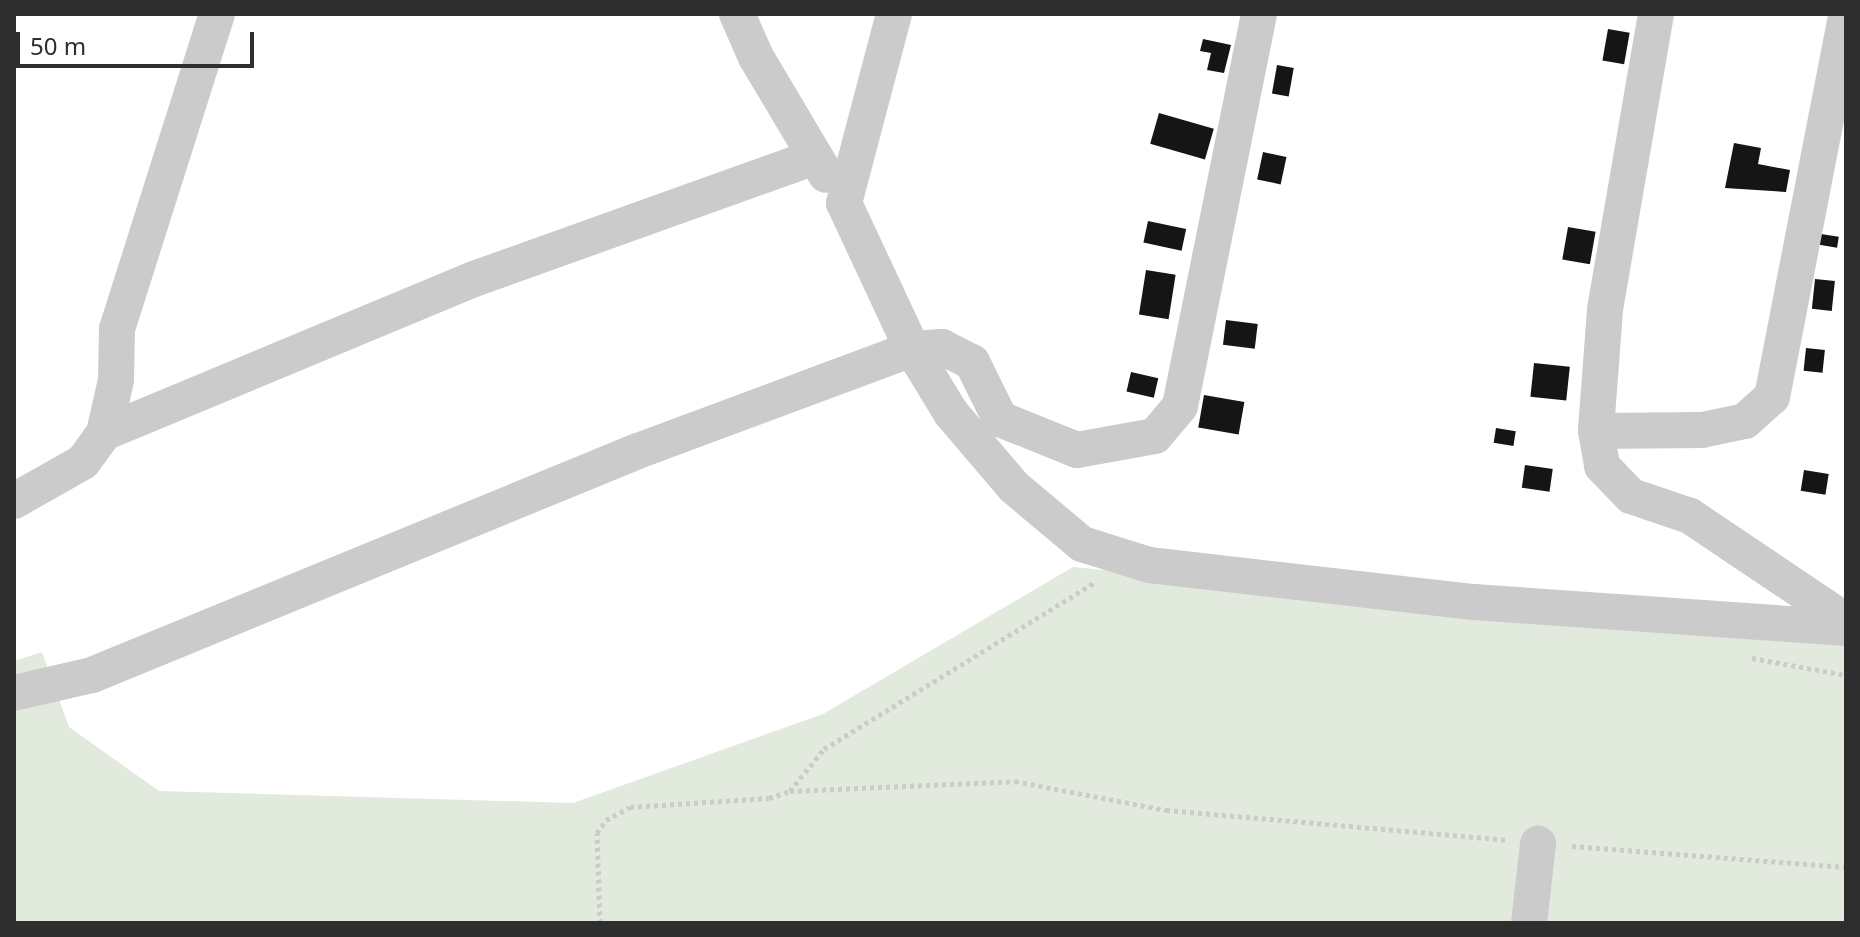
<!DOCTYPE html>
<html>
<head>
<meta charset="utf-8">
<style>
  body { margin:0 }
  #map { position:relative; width:1860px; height:937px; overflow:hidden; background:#fff; font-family:"Noto Sans",sans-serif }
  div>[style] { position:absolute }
  .green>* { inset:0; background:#e1eadc }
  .building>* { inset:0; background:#151515; transform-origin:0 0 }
  .path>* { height:5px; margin-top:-2.5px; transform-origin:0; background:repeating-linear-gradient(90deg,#cbcbcb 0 4px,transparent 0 8px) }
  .minor>* { height:36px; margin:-18px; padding:0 18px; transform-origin:18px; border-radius:18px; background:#cbcbcb }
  span { translate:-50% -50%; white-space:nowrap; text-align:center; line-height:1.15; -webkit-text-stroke:8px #fff; paint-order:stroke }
  .frame { position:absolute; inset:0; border:16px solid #2e2e2e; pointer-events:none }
  .scale { position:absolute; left:16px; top:32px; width:238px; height:36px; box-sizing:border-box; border:4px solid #2e2e2e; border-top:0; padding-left:10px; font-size:24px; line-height:28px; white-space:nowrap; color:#2e2e2e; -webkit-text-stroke:6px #fff; paint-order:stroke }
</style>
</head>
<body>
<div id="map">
  <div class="green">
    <div style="clip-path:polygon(1073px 567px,1846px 644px,1846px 923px,14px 923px,14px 661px,42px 652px,69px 727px,159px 791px,573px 803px,823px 714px)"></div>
  </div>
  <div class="building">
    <div style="left:1608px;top:29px;width:22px;height:32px;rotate:10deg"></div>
    <div style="clip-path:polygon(1203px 39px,1231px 45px,1224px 73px,1207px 70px,1211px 53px,1200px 51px)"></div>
    <div style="left:1277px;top:65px;width:17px;height:29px;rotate:10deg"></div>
    <div style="left:1159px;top:113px;width:57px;height:32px;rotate:16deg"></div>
    <div style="clip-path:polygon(1734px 143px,1761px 148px,1758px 164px,1790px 170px,1786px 192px,1725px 188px)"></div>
    <div style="left:1263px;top:152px;width:24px;height:28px;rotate:12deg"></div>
    <div style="left:1148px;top:221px;width:39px;height:22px;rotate:12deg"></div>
    <div style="left:1568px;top:227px;width:28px;height:33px;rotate:10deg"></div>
    <div style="left:1821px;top:234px;width:18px;height:11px;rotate:9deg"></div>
    <div style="left:1146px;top:270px;width:30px;height:45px;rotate:9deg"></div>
    <div style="left:1815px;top:279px;width:20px;height:30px;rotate:6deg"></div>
    <div style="left:1226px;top:320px;width:32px;height:25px;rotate:7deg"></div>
    <div style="left:1806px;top:348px;width:19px;height:23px;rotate:6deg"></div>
    <div style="left:1534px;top:363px;width:36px;height:34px;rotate:6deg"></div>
    <div style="left:1131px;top:372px;width:28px;height:20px;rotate:13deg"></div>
    <div style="left:1204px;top:395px;width:41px;height:33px;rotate:10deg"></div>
    <div style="left:1496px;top:428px;width:20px;height:15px;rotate:9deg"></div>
    <div style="left:1525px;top:465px;width:28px;height:23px;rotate:8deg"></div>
    <div style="left:1804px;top:470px;width:25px;height:21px;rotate:9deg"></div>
  </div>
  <div class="path">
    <div style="left:1752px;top:658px;width:96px;rotate:10.3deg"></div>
    <div style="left:790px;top:791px;width:225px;rotate:-2.5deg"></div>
    <div style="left:1015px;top:781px;width:154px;rotate:10.9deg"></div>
    <div style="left:1166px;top:810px;width:341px;rotate:5deg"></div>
    <div style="left:1572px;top:846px;width:275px;rotate:4.4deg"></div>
    <div style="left:600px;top:923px;width:90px;rotate:-91.9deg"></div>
    <div style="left:597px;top:833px;width:16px;rotate:-55deg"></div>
    <div style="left:606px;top:820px;width:27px;rotate:-28deg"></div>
    <div style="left:630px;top:807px;width:139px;rotate:-3.7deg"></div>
    <div style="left:769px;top:798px;width:22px;rotate:-18deg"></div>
    <div style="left:790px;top:791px;width:54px;rotate:-51deg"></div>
    <div style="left:824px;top:749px;width:318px;rotate:-31.6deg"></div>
  </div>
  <div class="minor">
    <div style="left:737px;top:14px;width:47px;rotate:66.2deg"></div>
    <div style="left:756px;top:57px;width:137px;rotate:59.3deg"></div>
    <div style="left:894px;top:14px;width:196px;rotate:104.8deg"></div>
    <div style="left:844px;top:203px;width:161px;rotate:65deg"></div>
    <div style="left:912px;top:349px;width:75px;rotate:58.6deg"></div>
    <div style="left:951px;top:413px;width:97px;rotate:49.6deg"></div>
    <div style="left:1014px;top:487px;width:89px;rotate:40deg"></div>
    <div style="left:1082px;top:544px;width:70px;rotate:17.4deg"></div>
    <div style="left:1149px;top:565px;width:327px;rotate:6.5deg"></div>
    <div style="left:1474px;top:602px;width:373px;rotate:4deg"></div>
    <div style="left:1656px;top:14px;width:300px;rotate:99.8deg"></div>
    <div style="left:1605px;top:310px;width:121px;rotate:94.3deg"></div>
    <div style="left:1596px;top:431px;width:36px;rotate:80deg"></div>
    <div style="left:1602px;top:466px;width:42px;rotate:46deg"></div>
    <div style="left:1631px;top:496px;width:62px;rotate:18.7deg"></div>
    <div style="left:1690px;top:516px;width:188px;rotate:33.9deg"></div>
    <div style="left:1596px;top:431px;width:106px;rotate:-0.5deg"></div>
    <div style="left:1702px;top:430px;width:44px;rotate:-11.8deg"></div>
    <div style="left:1745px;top:421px;width:36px;rotate:-42deg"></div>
    <div style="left:1772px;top:397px;width:386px;rotate:-79deg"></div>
    <div style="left:104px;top:433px;width:401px;rotate:-22.6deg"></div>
    <div style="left:474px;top:279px;width:362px;rotate:-19.7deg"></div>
    <div style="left:14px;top:501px;width:79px;rotate:-29.5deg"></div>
    <div style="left:83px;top:462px;width:36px;rotate:-54deg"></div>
    <div style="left:104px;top:433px;width:54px;rotate:-77.2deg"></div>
    <div style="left:116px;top:380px;width:51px;rotate:-88.9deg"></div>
    <div style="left:117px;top:329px;width:330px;rotate:-72.4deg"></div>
    <div style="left:14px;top:693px;width:80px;rotate:-13deg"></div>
    <div style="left:92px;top:675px;width:590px;rotate:-22.31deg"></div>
    <div style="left:638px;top:451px;width:292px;rotate:-20.4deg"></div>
    <div style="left:912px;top:349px;width:30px;rotate:-4deg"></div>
    <div style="left:942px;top:347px;width:34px;rotate:27deg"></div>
    <div style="left:972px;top:362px;width:64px;rotate:63.8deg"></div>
    <div style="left:1000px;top:419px;width:83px;rotate:21.9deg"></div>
    <div style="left:1077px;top:450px;width:79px;rotate:-10.2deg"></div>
    <div style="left:1155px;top:436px;width:39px;rotate:-50deg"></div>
    <div style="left:1180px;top:406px;width:400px;rotate:-78.6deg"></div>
    <div style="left:1529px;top:923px;width:80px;rotate:-83.5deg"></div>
  </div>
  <div class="frame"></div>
  <div class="scale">50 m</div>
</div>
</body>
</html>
